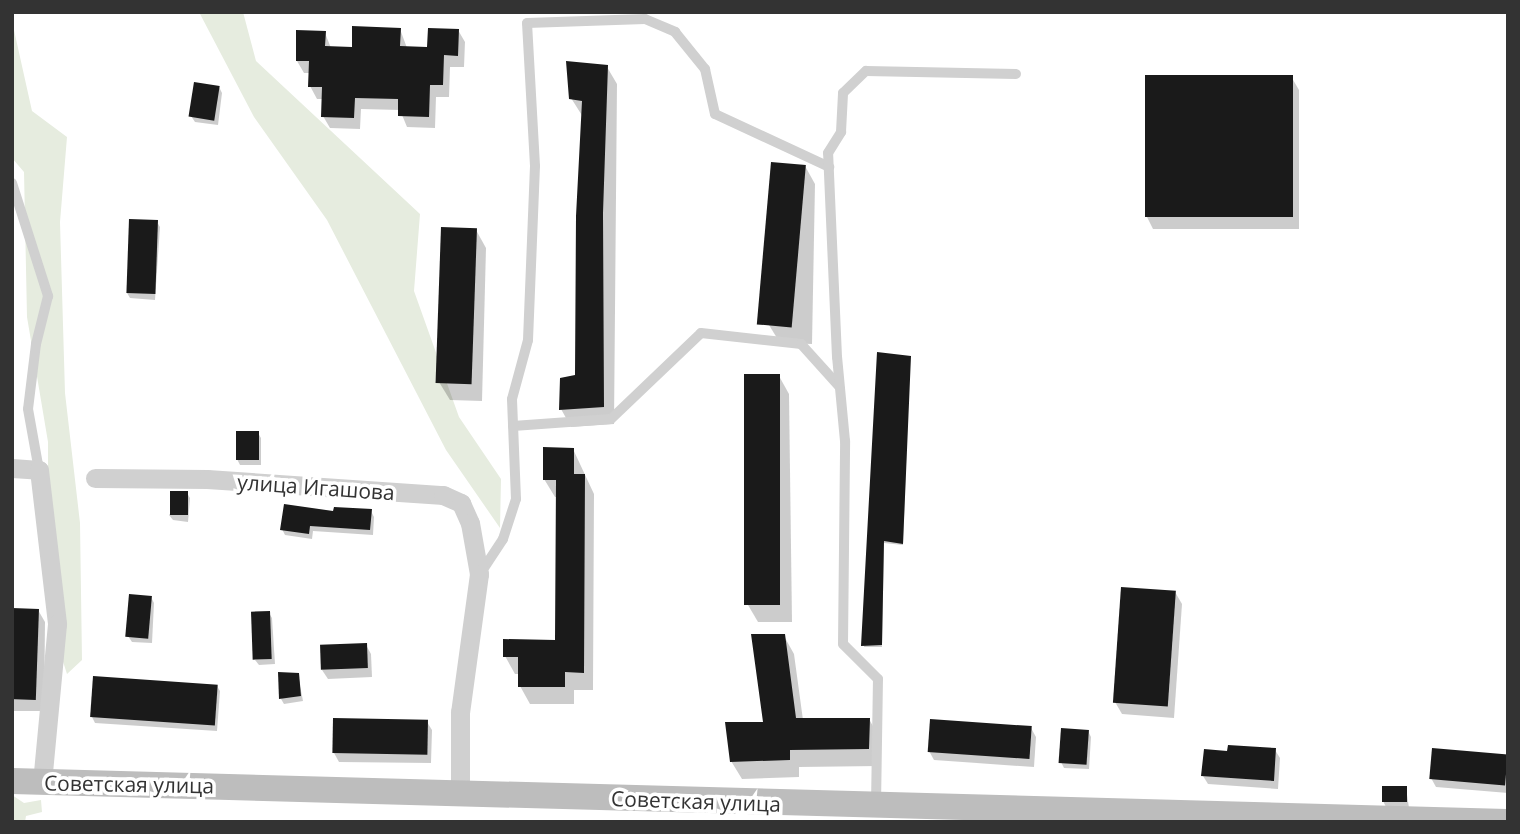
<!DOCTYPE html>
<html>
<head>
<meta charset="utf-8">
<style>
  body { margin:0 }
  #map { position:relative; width:1520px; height:834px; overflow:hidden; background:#fff; font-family:"Open Sans",sans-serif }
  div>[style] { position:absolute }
  .green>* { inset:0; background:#e6ecdf }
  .shadow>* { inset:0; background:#0003 }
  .building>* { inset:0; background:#1a1a1a; transform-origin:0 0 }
  .service>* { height:10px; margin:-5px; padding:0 5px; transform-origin:5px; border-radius:5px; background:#d0d0d0 }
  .minor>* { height:19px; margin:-9.5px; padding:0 9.5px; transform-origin:9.5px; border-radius:9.5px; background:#d0d0d0 }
  .secondary>* { height:26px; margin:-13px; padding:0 13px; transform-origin:13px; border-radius:13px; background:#bdbdbd }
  span { translate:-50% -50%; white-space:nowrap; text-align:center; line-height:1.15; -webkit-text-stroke:7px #fff; paint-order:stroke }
  .street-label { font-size:21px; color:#333 }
  .frame { position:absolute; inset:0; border:14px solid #333; pointer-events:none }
</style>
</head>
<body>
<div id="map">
  <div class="green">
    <div style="clip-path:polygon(199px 12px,243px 12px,256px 61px,420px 214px,414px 291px,459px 417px,501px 479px,500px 528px,446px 450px,327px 220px,254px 117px)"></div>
    <div style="clip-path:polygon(12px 21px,32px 111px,67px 137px,60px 222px,65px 393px,80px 523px,82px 660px,67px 674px,48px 615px,48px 442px,27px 317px,24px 172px,12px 158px)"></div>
    <div style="clip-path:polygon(12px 795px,24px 803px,41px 800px,42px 812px,26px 816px,25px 822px,12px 822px)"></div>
  </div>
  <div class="shadow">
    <div style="clip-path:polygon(400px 29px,407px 48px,429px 49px,458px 30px,465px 42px,464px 67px,450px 67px,449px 97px,436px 97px,435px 128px,407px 127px,400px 110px,361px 109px,360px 129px,330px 128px,323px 116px,323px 99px,317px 99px,310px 86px,311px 73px,304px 73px,297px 61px,325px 33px,331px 48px,354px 49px)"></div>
    <div style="clip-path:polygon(607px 67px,617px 84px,614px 424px,571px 427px,561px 409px,577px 377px,583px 117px,571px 98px)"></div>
    <div style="clip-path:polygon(1292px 78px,1299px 90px,1299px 229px,1153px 229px,1147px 217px)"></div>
    <div style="clip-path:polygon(219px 87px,222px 93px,218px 125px,195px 122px,191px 116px)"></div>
    <div style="clip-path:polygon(805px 166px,815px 184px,812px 344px,780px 343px,769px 325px)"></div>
    <div style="clip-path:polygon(157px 222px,160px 227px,155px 300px,130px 298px,127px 293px)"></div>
    <div style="clip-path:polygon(476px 230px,486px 248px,482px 401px,450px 400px,439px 382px)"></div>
    <div style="clip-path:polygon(910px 357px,903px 545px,884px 543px,882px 647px,864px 647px)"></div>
    <div style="clip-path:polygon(779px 376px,789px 394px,792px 622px,758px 622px,748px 605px)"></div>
    <div style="clip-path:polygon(258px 433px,261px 438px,261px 465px,240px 465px,237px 459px)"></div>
    <div style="clip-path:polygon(573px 449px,594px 494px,593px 690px,574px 690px,574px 704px,530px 704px,520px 686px,520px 674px,515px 674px,505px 656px,557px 642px,558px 497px,555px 497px,544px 479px)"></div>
    <div style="clip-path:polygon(187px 493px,190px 498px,188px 522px,173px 520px,169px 515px)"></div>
    <div style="clip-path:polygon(371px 511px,374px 517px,373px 535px,313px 531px,312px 539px,285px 535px,282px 529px,335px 513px)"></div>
    <div style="clip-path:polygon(1175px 592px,1182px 604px,1174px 718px,1122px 714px,1115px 702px)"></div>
    <div style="clip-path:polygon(151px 597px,154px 603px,152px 643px,132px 642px,128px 636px)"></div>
    <div style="clip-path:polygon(12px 610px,38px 610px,45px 622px,44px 711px,12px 711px)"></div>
    <div style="clip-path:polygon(269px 613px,272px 618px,275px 664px,259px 665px,255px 660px)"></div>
    <div style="clip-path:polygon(784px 636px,794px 654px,803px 720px,869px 719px,879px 737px,879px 766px,799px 767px,799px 777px,742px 779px,731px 761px,765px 723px)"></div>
    <div style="clip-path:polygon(366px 645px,371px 654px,372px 677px,328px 679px,322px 670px)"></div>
    <div style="clip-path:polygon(298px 675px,303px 701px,284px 704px,281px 699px)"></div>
    <div style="clip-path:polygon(217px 686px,220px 691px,217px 731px,95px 723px,92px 717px)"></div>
    <div style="clip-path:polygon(427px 722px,432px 730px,431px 763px,339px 762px,334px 753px)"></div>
    <div style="clip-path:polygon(1031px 728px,1036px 737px,1034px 767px,934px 760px,929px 751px)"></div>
    <div style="clip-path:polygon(1088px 731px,1091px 737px,1089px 769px,1064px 768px,1061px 762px)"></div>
    <div style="clip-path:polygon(1275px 750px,1280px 758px,1278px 789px,1208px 784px,1203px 776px)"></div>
    <div style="clip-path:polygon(1508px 755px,1508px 793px,1436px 787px,1431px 778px)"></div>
    <div style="clip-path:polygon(1406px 788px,1409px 808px,1386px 807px,1383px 801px)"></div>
  </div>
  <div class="building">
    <div style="clip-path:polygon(352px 26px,401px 28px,400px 46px,427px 47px,428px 28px,459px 29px,458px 56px,444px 55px,443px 85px,430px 85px,429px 117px,398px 116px,398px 99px,355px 98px,354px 118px,321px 117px,322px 87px,308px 87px,309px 61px,296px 61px,296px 30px,326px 31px,325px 46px,352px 47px)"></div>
    <div style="clip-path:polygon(566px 61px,608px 65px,603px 213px,604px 407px,559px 410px,560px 378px,575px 375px,576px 216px,582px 101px,569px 99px)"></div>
    <div style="left:1145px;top:75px;width:148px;height:142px"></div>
    <div style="left:194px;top:82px;width:26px;height:35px;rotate:9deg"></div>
    <div style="left:771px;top:162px;width:35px;height:163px;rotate:5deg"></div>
    <div style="left:129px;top:219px;width:29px;height:74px;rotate:2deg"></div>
    <div style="left:441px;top:227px;width:36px;height:156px;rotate:2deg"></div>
    <div style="clip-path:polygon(877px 352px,911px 356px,903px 544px,884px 541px,882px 645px,861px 646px)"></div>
    <div style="left:744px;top:374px;width:36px;height:231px"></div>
    <div style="left:236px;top:431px;width:23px;height:29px"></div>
    <div style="clip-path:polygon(543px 447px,574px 448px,574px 474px,585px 474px,584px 673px,565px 672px,565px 687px,518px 687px,518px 657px,503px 657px,503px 639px,555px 640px,556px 480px,543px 480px)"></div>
    <div style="left:170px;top:491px;width:18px;height:24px"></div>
    <div style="clip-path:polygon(284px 504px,333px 511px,334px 507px,372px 509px,370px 530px,310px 526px,309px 534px,280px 530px)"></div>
    <div style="left:1121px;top:587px;width:55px;height:116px;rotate:4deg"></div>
    <div style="left:129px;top:594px;width:23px;height:43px;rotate:5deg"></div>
    <div style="left:12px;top:608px;width:27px;height:91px;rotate:2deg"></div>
    <div style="left:270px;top:611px;width:48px;height:19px;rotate:88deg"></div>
    <div style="clip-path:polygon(751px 634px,785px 634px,796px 718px,870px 718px,869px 749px,790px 750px,790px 760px,730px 762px,725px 722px,763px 722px)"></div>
    <div style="left:367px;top:643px;width:25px;height:47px;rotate:88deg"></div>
    <div style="clip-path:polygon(278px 672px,299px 673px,301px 696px,279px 699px)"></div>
    <div style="left:93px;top:676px;width:125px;height:41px;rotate:4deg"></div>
    <div style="left:333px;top:718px;width:95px;height:35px;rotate:1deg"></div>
    <div style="left:930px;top:719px;width:102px;height:33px;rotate:4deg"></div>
    <div style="left:1061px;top:728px;width:28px;height:35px;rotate:4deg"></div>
    <div style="clip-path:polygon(1228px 745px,1276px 748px,1274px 781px,1201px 776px,1204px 749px,1227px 751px)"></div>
    <div style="left:1432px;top:748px;width:76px;height:31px;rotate:5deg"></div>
    <div style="left:1382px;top:786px;width:25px;height:16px"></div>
  </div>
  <div class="service">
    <div style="left:12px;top:183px;width:119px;rotate:72.3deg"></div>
    <div style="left:48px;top:296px;width:49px;rotate:104deg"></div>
    <div style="left:36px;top:344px;width:65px;rotate:97deg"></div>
    <div style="left:28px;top:409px;width:62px;rotate:79.8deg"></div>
    <div style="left:513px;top:426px;width:98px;rotate:-4.1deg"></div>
    <div style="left:611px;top:419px;width:124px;rotate:-43.7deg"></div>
    <div style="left:701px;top:333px;width:101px;rotate:6.3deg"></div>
    <div style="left:801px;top:344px;width:57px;rotate:47.9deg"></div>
    <div style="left:480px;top:574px;width:42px;rotate:-56.7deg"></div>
    <div style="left:503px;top:539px;width:42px;rotate:-72deg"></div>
    <div style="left:516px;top:499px;width:100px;rotate:-92.3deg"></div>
    <div style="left:512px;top:399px;width:61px;rotate:-74.8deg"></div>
    <div style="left:528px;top:340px;width:174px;rotate:-87.7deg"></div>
    <div style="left:535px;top:166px;width:143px;rotate:-93.2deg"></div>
    <div style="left:527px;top:23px;width:118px;rotate:-1.9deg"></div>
    <div style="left:645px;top:19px;width:33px;rotate:23deg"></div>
    <div style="left:675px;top:32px;width:48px;rotate:51deg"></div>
    <div style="left:705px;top:69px;width:46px;rotate:77.5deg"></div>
    <div style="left:715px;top:114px;width:126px;rotate:24.9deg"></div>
    <div style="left:876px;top:805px;width:126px;rotate:-89.1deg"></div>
    <div style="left:878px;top:679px;width:49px;rotate:-135deg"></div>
    <div style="left:843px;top:644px;width:203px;rotate:-89.4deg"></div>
    <div style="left:845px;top:441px;width:84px;rotate:-95.4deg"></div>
    <div style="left:837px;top:357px;width:204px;rotate:-92.5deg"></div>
    <div style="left:828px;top:153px;width:25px;rotate:-58deg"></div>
    <div style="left:841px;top:132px;width:39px;rotate:-87deg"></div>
    <div style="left:843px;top:93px;width:32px;rotate:-44deg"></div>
    <div style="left:866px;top:71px;width:150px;rotate:1.1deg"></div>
  </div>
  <div class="minor">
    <div style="left:12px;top:468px;width:27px;rotate:4deg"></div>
    <div style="left:39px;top:470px;width:155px;rotate:83.3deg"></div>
    <div style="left:57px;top:624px;width:160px;rotate:95.4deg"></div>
    <div style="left:95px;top:478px;width:112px;rotate:0.5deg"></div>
    <div style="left:207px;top:479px;width:237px;rotate:3.9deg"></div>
    <div style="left:443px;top:495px;width:20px;rotate:24deg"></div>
    <div style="left:461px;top:503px;width:22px;rotate:66deg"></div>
    <div style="left:470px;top:523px;width:52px;rotate:80deg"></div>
    <div style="left:479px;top:574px;width:139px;rotate:97.8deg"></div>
    <div style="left:460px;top:712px;width:80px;rotate:90deg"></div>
  </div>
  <div class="secondary">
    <div style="left:12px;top:781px;width:1495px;rotate:1.57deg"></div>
  </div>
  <div class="street-label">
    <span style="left:316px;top:487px;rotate:4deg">улица Игашова</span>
    <span style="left:129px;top:784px;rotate:1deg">Советская улица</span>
    <span style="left:696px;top:801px;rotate:2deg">Советская улица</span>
  </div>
  <div class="frame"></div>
</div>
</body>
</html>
